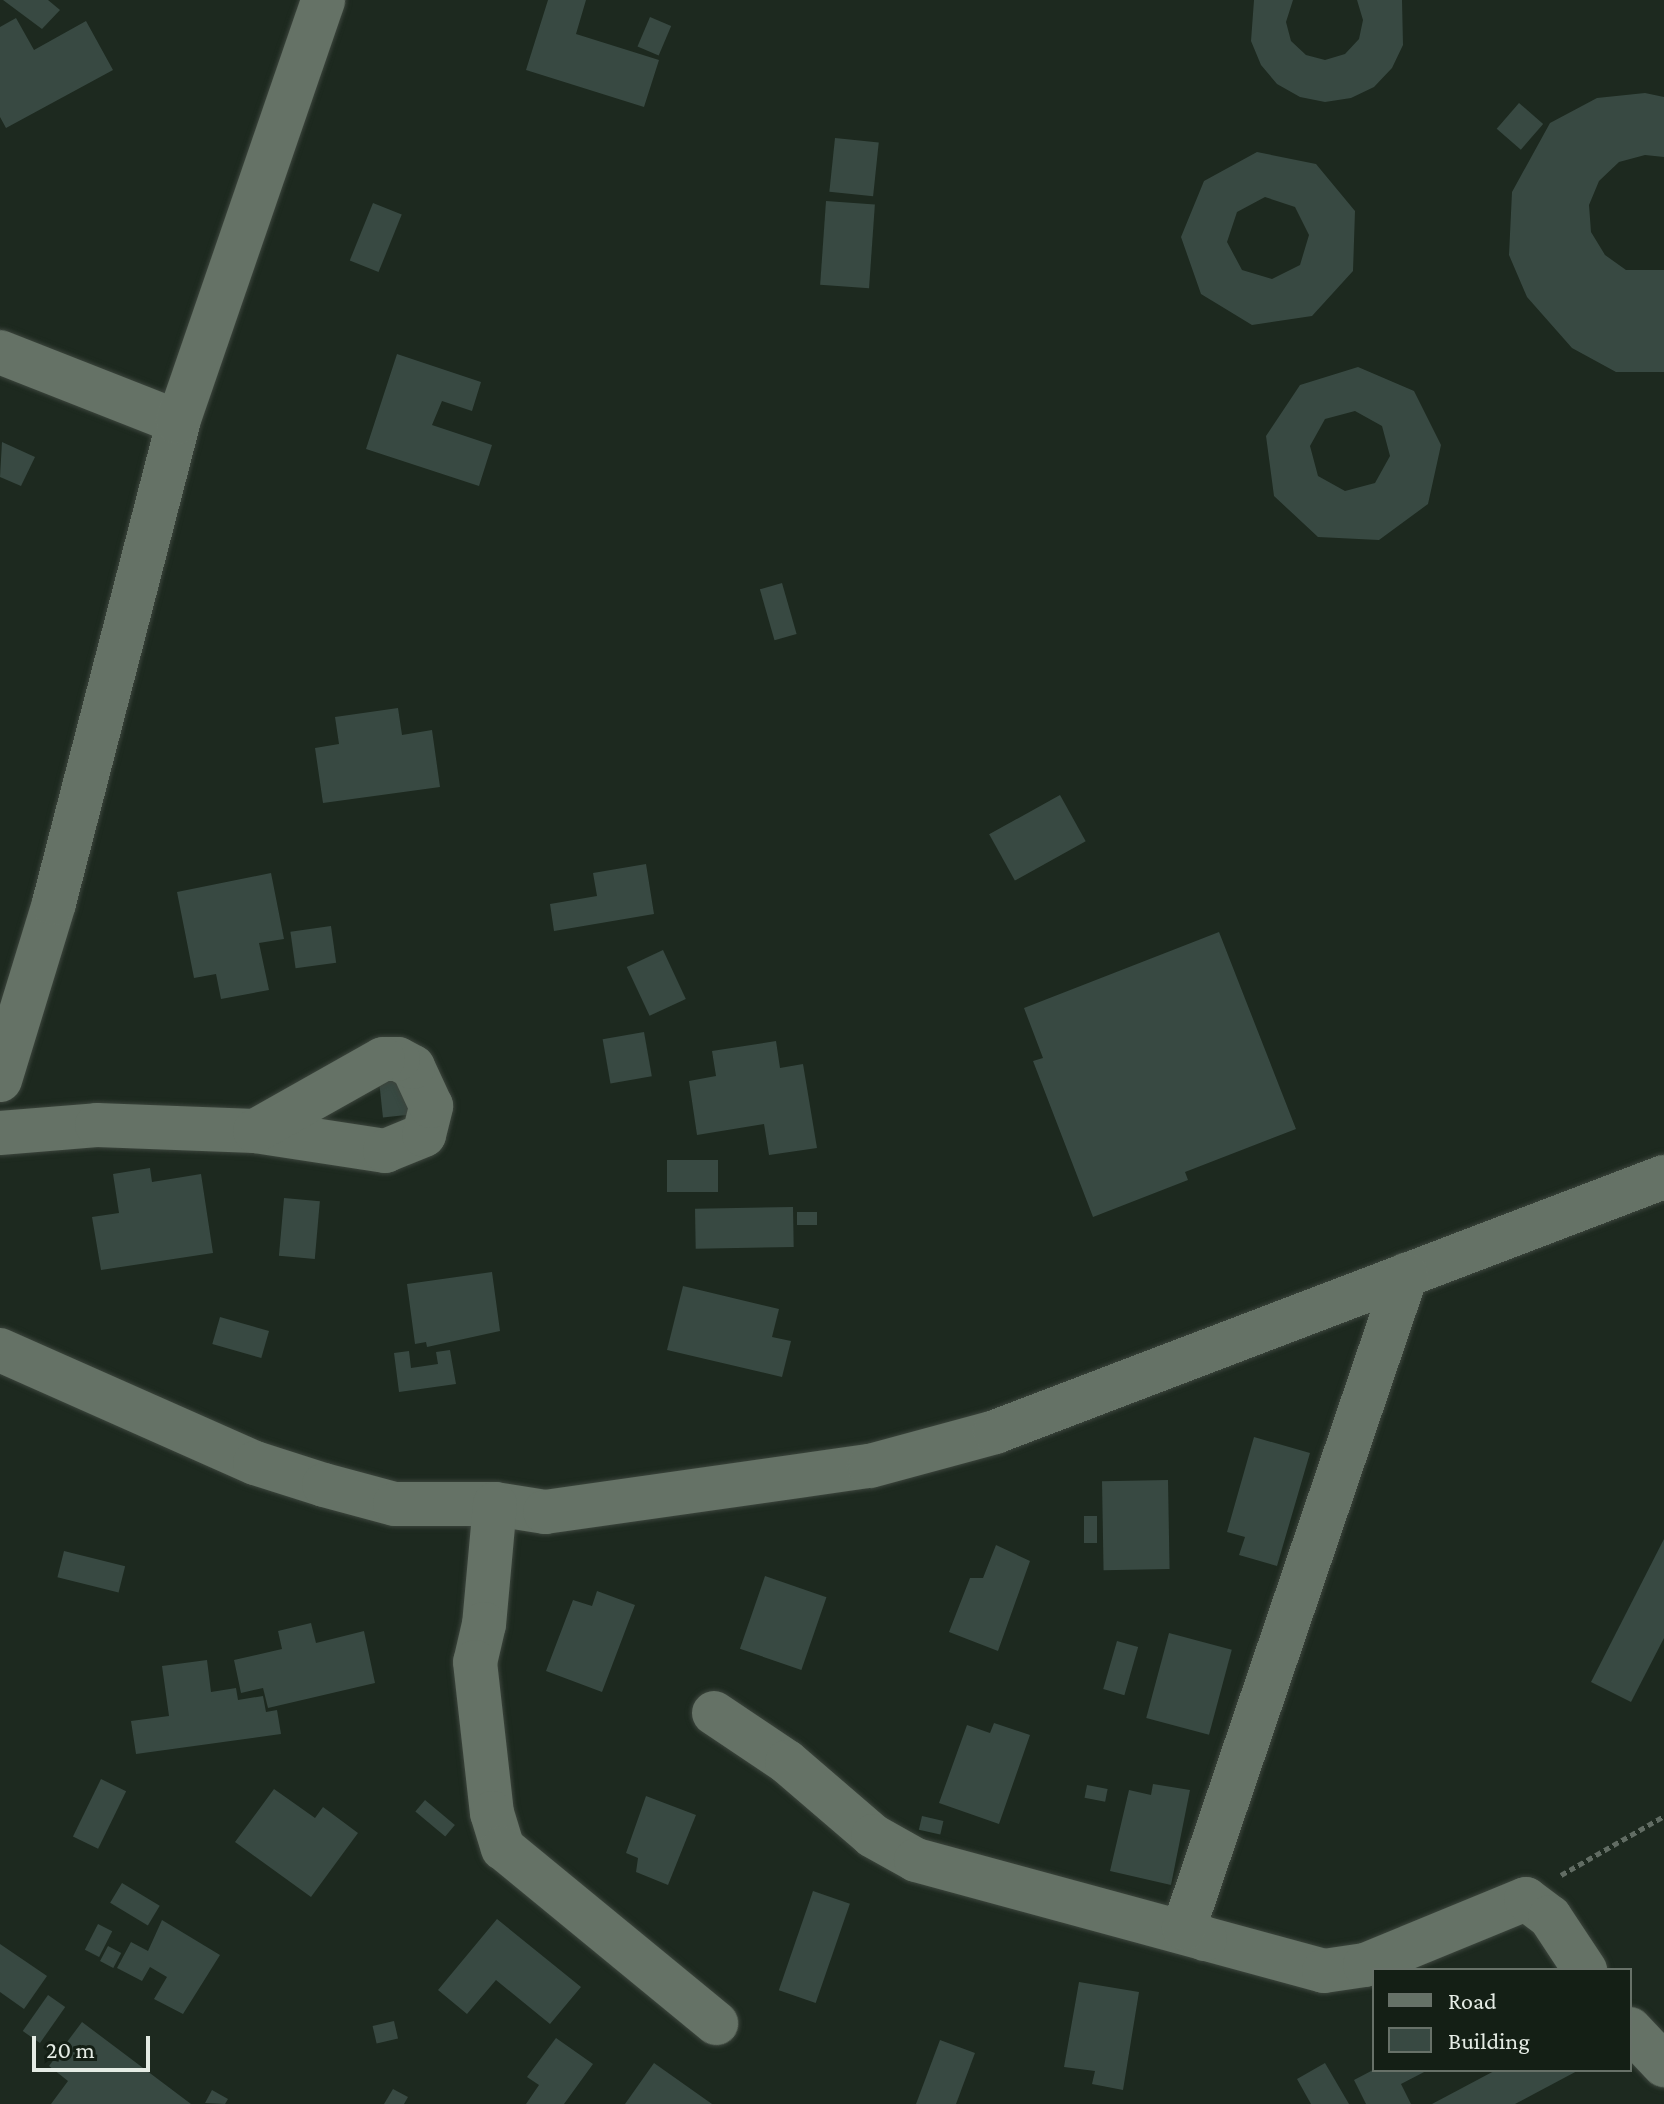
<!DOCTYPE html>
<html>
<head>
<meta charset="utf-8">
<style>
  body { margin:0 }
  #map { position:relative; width:1664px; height:2104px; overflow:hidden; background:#1d291f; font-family:"Crimson Pro",serif }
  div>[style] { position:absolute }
  .building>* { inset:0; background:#384942; transform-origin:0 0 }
  .path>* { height:5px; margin-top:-2.5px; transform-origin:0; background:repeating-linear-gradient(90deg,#616c63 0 6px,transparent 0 10px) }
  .roads { filter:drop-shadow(0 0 2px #3c453d) drop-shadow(0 0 2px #3c453d) }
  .minor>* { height:44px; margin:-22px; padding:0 22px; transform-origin:22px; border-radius:22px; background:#657266 }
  span { translate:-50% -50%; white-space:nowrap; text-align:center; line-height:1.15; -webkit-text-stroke:6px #141f15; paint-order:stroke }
  .legend { position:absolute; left:1372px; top:1968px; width:260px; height:104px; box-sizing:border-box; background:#141f15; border:2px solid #677168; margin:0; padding:10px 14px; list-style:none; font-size:24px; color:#e4ebe4 }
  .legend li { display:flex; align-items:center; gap:16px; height:40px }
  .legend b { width:40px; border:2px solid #677168 }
  .scale { position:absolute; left:32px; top:2036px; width:118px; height:36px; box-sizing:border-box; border:4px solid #e4ebe4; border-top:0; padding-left:10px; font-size:24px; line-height:28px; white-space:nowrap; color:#e4ebe4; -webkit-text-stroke:6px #141f15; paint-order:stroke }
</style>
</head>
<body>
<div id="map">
  <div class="building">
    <div style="clip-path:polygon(3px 0,48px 0,60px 10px,42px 29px)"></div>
    <div style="clip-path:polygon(548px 0,586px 0,576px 34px,659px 60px,644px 107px,526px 70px)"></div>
    <div style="clip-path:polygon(1254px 0,1293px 0,1286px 22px,1291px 41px,1306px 55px,1325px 60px,1345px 54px,1359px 39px,1363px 20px,1357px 0,1402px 0,1403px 45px,1392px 68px,1374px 87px,1351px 98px,1325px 102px,1300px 97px,1277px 84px,1261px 65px,1251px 41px)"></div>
    <div style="left:650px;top:17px;width:23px;height:32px;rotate:23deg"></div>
    <div style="clip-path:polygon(16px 18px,34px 50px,86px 21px,113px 70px,6px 128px,0 117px,0 27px)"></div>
    <div style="clip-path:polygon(1645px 93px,1664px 97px,1664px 157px,1645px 155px,1619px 162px,1599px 181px,1589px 205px,1591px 232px,1605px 255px,1626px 270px,1664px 270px,1664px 372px,1616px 372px,1572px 348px,1527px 297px,1509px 255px,1512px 192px,1550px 123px,1597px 98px)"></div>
    <div style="left:1519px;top:103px;width:32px;height:34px;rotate:41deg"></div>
    <div style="left:835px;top:138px;width:44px;height:54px;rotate:6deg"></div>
    <div style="clip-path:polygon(evenodd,1257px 152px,1316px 164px,1355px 211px,1353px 271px,1312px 316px,1252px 325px,1201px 294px,1181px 237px,1204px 181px,1257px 152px,1265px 197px,1295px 207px,1309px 235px,1300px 265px,1272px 279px,1242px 270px,1227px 242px,1237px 212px,1265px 197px)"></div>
    <div style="left:826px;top:201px;width:49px;height:84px;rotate:4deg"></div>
    <div style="left:373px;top:203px;width:31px;height:62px;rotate:22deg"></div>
    <div style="clip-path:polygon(397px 354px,481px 382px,472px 411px,442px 401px,432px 425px,492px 445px,479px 486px,366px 449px)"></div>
    <div style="clip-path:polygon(evenodd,1358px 367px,1414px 391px,1441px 445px,1428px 504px,1379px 540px,1318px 537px,1274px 496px,1266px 436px,1300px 385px,1358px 367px,1355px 411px,1382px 426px,1390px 456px,1375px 483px,1345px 491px,1318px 476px,1310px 446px,1325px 419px,1355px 411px)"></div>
    <div style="clip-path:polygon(2px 442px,35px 457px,21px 486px,0 477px)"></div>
    <div style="left:782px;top:583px;width:53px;height:23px;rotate:74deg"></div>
    <div style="clip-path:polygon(398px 708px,402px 735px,432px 730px,440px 787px,323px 803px,315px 748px,339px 744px,335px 717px)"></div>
    <div style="left:1060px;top:795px;width:53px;height:81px;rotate:61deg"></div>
    <div style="clip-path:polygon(646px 864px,654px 914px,554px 931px,550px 904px,597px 896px,593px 873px)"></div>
    <div style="clip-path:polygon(271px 873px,284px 939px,259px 943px,269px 990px,221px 999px,216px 974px,194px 978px,177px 892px)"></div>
    <div style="left:331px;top:926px;width:37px;height:41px;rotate:82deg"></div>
    <div style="clip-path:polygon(1219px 932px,1296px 1129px,1185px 1172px,1188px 1180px,1093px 1217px,1033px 1061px,1043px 1058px,1024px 1008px)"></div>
    <div style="left:663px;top:950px;width:54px;height:40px;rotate:65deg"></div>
    <div style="left:644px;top:1032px;width:45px;height:42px;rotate:80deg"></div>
    <div style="clip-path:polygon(776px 1041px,780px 1068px,803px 1064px,817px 1148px,769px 1155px,764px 1124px,697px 1135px,689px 1081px,716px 1076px,712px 1051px)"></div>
    <div style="left:414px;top:1078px;width:36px;height:35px;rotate:84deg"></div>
    <div style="left:718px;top:1160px;width:32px;height:51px;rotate:90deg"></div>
    <div style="clip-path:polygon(150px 1168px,152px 1182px,201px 1174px,213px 1253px,101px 1270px,92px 1217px,119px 1213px,113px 1174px)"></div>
    <div style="left:284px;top:1198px;width:36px;height:58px;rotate:5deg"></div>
    <div style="left:793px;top:1207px;width:40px;height:98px;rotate:89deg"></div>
    <div style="left:797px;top:1212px;width:20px;height:13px"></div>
    <div style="clip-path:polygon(492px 1272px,500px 1331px,427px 1347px,426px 1342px,415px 1344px,407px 1284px)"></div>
    <div style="clip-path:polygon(683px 1286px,779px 1309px,772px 1337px,791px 1341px,782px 1377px,667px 1350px)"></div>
    <div style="left:220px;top:1317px;width:51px;height:28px;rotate:16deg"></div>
    <div style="clip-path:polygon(450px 1350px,456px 1384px,399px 1392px,394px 1353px,409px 1351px,411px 1368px,438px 1364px,436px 1352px)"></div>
    <div style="clip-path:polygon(1254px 1437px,1310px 1453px,1277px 1566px,1239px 1555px,1245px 1537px,1227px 1532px)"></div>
    <div style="left:1168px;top:1480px;width:89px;height:66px;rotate:89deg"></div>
    <div style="left:1097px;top:1516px;width:27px;height:13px;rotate:90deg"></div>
    <div style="clip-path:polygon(1664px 1539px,1664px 1638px,1631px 1702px,1591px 1682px)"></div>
    <div style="clip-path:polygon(996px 1545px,1030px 1561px,998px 1651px,949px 1632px,970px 1578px,983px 1578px)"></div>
    <div style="left:64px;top:1551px;width:63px;height:27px;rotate:14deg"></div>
    <div style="left:765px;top:1576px;width:65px;height:77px;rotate:19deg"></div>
    <div style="clip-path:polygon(597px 1591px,635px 1605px,602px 1692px,546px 1671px,573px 1600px,592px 1606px)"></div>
    <div style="clip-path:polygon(311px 1623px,316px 1643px,364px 1631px,375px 1683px,268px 1708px,263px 1688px,241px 1693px,234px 1660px,282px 1649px,278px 1631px)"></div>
    <div style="left:1169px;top:1633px;width:65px;height:88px;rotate:15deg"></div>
    <div style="left:1117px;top:1641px;width:22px;height:50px;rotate:16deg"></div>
    <div style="clip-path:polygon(207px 1660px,211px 1692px,236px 1688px,238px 1700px,263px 1696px,266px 1712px,277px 1710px,281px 1734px,136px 1754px,131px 1721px,169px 1716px,162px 1666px)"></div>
    <div style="clip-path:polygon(994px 1723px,1030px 1735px,999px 1824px,939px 1803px,967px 1725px,990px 1733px)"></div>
    <div style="left:101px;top:1779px;width:28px;height:64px;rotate:26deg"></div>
    <div style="clip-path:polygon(1153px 1784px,1190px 1790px,1171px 1885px,1110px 1871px,1129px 1790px,1151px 1795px)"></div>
    <div style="left:1087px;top:1785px;width:21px;height:13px;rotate:11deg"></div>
    <div style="clip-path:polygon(274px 1789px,315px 1818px,323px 1807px,358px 1833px,311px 1897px,235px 1842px)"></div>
    <div style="clip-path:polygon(646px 1796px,696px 1815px,668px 1885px,636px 1872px,638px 1858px,626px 1853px)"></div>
    <div style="left:425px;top:1800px;width:39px;height:15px;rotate:40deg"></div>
    <div style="left:922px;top:1816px;width:22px;height:14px;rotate:13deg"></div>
    <div style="left:122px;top:1883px;width:44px;height:23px;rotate:31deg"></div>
    <div style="left:813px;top:1891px;width:39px;height:105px;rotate:19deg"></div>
    <div style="clip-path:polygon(497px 1919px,581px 1987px,550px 2024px,496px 1980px,467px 2014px,438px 1990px)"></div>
    <div style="clip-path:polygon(162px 1920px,220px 1955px,183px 2014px,154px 1999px,167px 1977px,150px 1967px,142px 1981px,117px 1968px,131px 1942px,148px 1951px)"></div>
    <div style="left:98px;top:1924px;width:16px;height:29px;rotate:27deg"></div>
    <div style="clip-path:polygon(0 1944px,47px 1976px,24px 2009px,0 1992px)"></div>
    <div style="left:108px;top:1946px;width:15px;height:17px;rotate:28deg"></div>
    <div style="clip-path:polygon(1079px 1982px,1139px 1992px,1123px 2090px,1092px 2084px,1095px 2071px,1064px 2067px)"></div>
    <div style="left:48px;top:1995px;width:21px;height:44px;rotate:35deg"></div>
    <div style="left:394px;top:2021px;width:18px;height:22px;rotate:77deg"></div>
    <div style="clip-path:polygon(82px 2022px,191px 2104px,51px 2104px,68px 2081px,49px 2066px)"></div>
    <div style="clip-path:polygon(556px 2038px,593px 2064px,564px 2104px,526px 2104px,539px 2085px,527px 2077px)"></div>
    <div style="clip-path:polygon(940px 2040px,975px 2053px,956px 2104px,916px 2104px)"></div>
    <div style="clip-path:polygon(654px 2063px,712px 2104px,625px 2104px)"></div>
    <div style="clip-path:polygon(1325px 2063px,1349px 2104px,1311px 2104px,1297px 2079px)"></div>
    <div style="clip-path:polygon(1373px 2070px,1428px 2070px,1401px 2084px,1411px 2104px,1366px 2104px,1354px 2080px)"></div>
    <div style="clip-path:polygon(1496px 2070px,1579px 2070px,1515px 2104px,1432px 2104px)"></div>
    <div style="clip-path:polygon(393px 2089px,408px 2097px,404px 2104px,384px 2104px)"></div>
    <div style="clip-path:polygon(212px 2090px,228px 2099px,225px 2104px,205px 2103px)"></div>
  </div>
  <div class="path">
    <div style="left:1561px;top:1875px;width:119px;rotate:-29.8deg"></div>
  </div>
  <div class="roads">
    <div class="minor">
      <div style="left:0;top:352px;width:191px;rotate:21.5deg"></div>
      <div style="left:0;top:1080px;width:185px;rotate:-73deg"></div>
      <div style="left:54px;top:903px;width:497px;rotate:-75.5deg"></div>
      <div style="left:178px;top:422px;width:446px;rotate:-71deg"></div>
      <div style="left:0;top:1133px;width:97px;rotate:-4.7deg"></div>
      <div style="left:97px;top:1125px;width:158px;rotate:2.2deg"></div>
      <div style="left:255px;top:1131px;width:132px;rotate:8.7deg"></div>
      <div style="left:385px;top:1151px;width:42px;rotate:-22.3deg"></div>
      <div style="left:424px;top:1135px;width:30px;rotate:-76deg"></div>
      <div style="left:431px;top:1106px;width:43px;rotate:-114.8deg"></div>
      <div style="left:413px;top:1067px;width:17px;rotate:-152deg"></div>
      <div style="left:398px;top:1059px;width:15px;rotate:180deg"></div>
      <div style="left:383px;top:1059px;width:147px;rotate:150.6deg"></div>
      <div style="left:0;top:1350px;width:279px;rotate:23.9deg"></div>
      <div style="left:255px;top:1463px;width:72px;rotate:17.7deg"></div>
      <div style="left:324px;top:1485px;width:73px;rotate:15deg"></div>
      <div style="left:395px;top:1504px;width:100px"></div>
      <div style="left:495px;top:1504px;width:51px;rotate:9.1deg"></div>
      <div style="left:545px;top:1512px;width:328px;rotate:-8.1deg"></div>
      <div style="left:870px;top:1466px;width:130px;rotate:-15.2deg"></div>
      <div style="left:995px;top:1432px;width:716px;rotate:-20.87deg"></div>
      <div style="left:495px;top:1504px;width:121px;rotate:95.2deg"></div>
      <div style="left:484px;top:1624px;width:39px;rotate:103deg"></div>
      <div style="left:475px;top:1662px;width:152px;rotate:83.6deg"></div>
      <div style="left:492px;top:1813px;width:37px;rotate:73deg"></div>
      <div style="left:503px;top:1848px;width:276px;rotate:39.4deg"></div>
      <div style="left:714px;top:1713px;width:88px;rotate:33.9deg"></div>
      <div style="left:787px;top:1762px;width:113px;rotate:40.7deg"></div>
      <div style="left:873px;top:1836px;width:49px;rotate:29.2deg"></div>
      <div style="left:916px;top:1860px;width:423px;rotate:15.2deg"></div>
      <div style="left:1324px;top:1971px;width:41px;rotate:-8.3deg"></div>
      <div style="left:1365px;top:1965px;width:174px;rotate:-22.3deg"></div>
      <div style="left:1526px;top:1899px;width:30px;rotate:37deg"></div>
      <div style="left:1550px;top:1917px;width:64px;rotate:56.6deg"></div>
      <div style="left:1205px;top:1939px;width:24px;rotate:-152deg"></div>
      <div style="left:1184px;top:1928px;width:690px;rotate:-71.22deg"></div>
      <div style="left:1630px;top:2029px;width:50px;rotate:46.6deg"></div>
    </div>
  </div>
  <ul class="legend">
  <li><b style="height:10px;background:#657266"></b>Road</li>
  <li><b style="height:22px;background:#384942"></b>Building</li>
  </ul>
  <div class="scale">20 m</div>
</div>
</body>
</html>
